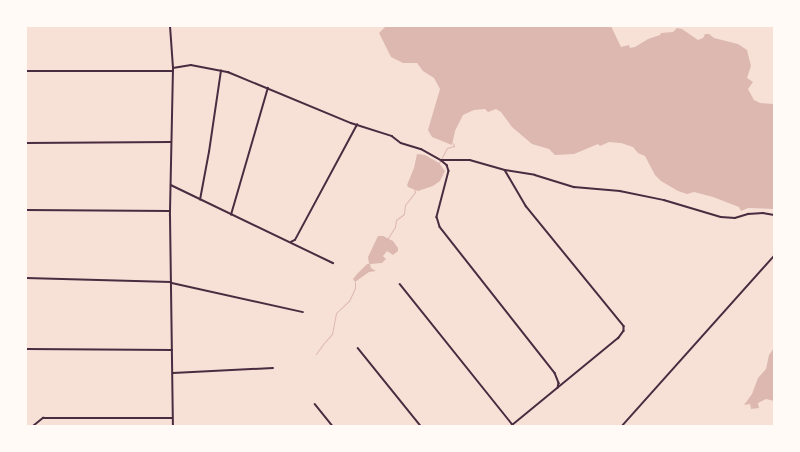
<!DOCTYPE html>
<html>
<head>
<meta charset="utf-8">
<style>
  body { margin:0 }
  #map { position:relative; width:800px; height:452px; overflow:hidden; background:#f7e1d7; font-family:"PT Sans",sans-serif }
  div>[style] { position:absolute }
  .water>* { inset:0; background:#dcb8b0 }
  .stream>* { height:1px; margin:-0.5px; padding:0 0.5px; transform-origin:0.5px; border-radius:0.5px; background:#dcb8b0 }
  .minor>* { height:1.5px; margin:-0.75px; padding:0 0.75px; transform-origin:0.75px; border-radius:0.75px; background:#4a2c40 }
  .tertiary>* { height:2px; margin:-1px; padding:0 1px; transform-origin:1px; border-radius:1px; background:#4a2c40 }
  span { translate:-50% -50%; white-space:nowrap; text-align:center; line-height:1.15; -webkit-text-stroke:3.5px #fffaf5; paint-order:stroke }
  .frame { position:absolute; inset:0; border:27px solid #fffaf5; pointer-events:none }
</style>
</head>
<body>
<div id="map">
  <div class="water">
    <div style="clip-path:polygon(386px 26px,611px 26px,621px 47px,629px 45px,630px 48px,635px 47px,648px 39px,660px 35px,661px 33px,673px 32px,677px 28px,682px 29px,698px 40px,703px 38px,705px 34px,709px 34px,714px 38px,738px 44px,747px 50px,751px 66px,747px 78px,753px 82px,748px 89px,754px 100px,760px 103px,774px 104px,774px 209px,748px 208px,741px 211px,739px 207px,713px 197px,694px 192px,687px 194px,678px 191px,661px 181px,655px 175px,645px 156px,638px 153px,633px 147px,621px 143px,609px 142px,600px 146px,598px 144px,574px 154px,555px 155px,549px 149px,532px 144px,512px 127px,501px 112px,496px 109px,488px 112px,485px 109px,474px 110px,463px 115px,455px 131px,452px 145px,432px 137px,428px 130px,440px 89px,434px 78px,423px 71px,417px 63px,403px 63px,391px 57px,379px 33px)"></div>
    <div style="clip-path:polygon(417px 154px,425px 155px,439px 163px,445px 171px,440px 181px,433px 186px,418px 191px,408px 187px,407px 185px,414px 168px)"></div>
    <div style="clip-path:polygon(378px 236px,383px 236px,393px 241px,398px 248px,398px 251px,393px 255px,387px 251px,383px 256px,386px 259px,382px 263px,370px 264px,371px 268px,376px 271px,369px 272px,355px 282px,353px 279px,357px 274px,367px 264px,369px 264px,368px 257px)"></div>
    <div style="clip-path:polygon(774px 348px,774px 401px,766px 399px,758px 403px,759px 408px,751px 409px,750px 404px,744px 405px,752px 394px,758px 378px,766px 369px,769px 355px)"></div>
  </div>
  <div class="stream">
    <div style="left:439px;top:163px;width:17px;rotate:-62deg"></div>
    <div style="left:447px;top:148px;width:7px;rotate:-16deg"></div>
    <div style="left:454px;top:146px;width:3px;rotate:-108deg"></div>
    <div style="left:388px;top:238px;width:13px;rotate:-58deg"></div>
    <div style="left:395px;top:227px;width:7px;rotate:-82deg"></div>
    <div style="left:396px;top:220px;width:10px;rotate:-37deg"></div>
    <div style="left:404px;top:214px;width:9px;rotate:-84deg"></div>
    <div style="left:405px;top:205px;width:16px;rotate:-52deg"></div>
    <div style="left:415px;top:192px;width:3px;rotate:-108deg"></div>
    <div style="left:316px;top:354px;width:12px;rotate:-55deg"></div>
    <div style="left:323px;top:344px;width:13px;rotate:-48deg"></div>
    <div style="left:332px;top:334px;width:21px;rotate:-79deg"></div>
    <div style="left:336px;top:313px;width:18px;rotate:-43deg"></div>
    <div style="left:349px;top:301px;width:14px;rotate:-65deg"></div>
    <div style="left:355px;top:288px;width:6px;rotate:-90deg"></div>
  </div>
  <div class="minor">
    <div style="left:173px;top:68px;width:18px;rotate:-9deg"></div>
    <div style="left:191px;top:65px;width:38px;rotate:11deg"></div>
    <div style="left:228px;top:72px;width:133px;rotate:22.5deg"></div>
    <div style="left:351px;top:123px;width:43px;rotate:17.6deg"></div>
    <div style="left:392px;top:136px;width:11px;rotate:38deg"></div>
    <div style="left:401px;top:143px;width:21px;rotate:17deg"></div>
    <div style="left:421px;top:149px;width:23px;rotate:29deg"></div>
    <div style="left:441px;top:160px;width:29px"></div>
    <div style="left:470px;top:160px;width:36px;rotate:16deg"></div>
    <div style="left:505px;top:170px;width:42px;rotate:59.7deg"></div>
    <div style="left:526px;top:206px;width:155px;rotate:50.8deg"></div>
    <div style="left:624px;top:326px;width:5px;rotate:90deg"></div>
    <div style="left:624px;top:331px;width:9px;rotate:126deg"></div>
    <div style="left:619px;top:338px;width:139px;rotate:140.6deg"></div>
    <div style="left:26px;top:71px;width:147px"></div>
    <div style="left:26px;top:143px;width:145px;rotate:-0.4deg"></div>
    <div style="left:441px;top:160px;width:8px;rotate:40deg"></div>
    <div style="left:447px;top:165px;width:6px;rotate:72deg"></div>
    <div style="left:449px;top:171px;width:48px;rotate:104.6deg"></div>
    <div style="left:437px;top:217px;width:10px;rotate:73deg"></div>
    <div style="left:440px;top:227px;width:186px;rotate:51.8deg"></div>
    <div style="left:555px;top:373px;width:11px;rotate:68deg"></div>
    <div style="left:559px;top:383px;width:5px;rotate:101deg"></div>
    <div style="left:505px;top:170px;width:30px;rotate:9deg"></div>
    <div style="left:535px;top:175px;width:41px;rotate:17.1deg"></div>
    <div style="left:574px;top:187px;width:46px;rotate:5deg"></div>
    <div style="left:620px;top:191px;width:45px;rotate:11.6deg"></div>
    <div style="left:664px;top:200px;width:59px;rotate:16.6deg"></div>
    <div style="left:721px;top:217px;width:14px;rotate:4deg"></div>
    <div style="left:735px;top:218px;width:14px;rotate:-17deg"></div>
    <div style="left:748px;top:214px;width:15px;rotate:-4deg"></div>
    <div style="left:763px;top:213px;width:11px;rotate:10deg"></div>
    <div style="left:171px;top:185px;width:180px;rotate:25.7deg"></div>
    <div style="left:200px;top:200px;width:49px;rotate:-79.4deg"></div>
    <div style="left:209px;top:152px;width:82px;rotate:-81.6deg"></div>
    <div style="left:26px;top:210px;width:144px;rotate:0.4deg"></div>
    <div style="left:231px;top:215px;width:132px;rotate:-73.8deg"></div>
    <div style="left:291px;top:242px;width:4px;rotate:-27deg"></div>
    <div style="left:295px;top:240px;width:131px;rotate:-61.7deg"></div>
    <div style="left:26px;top:278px;width:145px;rotate:1.6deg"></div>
    <div style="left:172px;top:283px;width:134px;rotate:12.5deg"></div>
    <div style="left:400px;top:284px;width:181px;rotate:51.3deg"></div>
    <div style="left:358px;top:348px;width:100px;rotate:51.1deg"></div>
    <div style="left:26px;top:349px;width:146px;rotate:0.4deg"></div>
    <div style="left:173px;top:373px;width:100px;rotate:-2.9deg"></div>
    <div style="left:315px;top:404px;width:28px;rotate:51deg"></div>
    <div style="left:33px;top:426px;width:13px;rotate:-39deg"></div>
    <div style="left:43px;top:418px;width:129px"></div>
    <div style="left:622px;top:426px;width:228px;rotate:-48.2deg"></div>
  </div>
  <div class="tertiary">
    <div style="left:170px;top:26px;width:42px;rotate:85.9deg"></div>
    <div style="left:173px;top:68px;width:148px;rotate:91.2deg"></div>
    <div style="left:170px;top:216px;width:210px;rotate:89.2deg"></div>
  </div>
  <div class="frame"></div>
</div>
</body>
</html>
